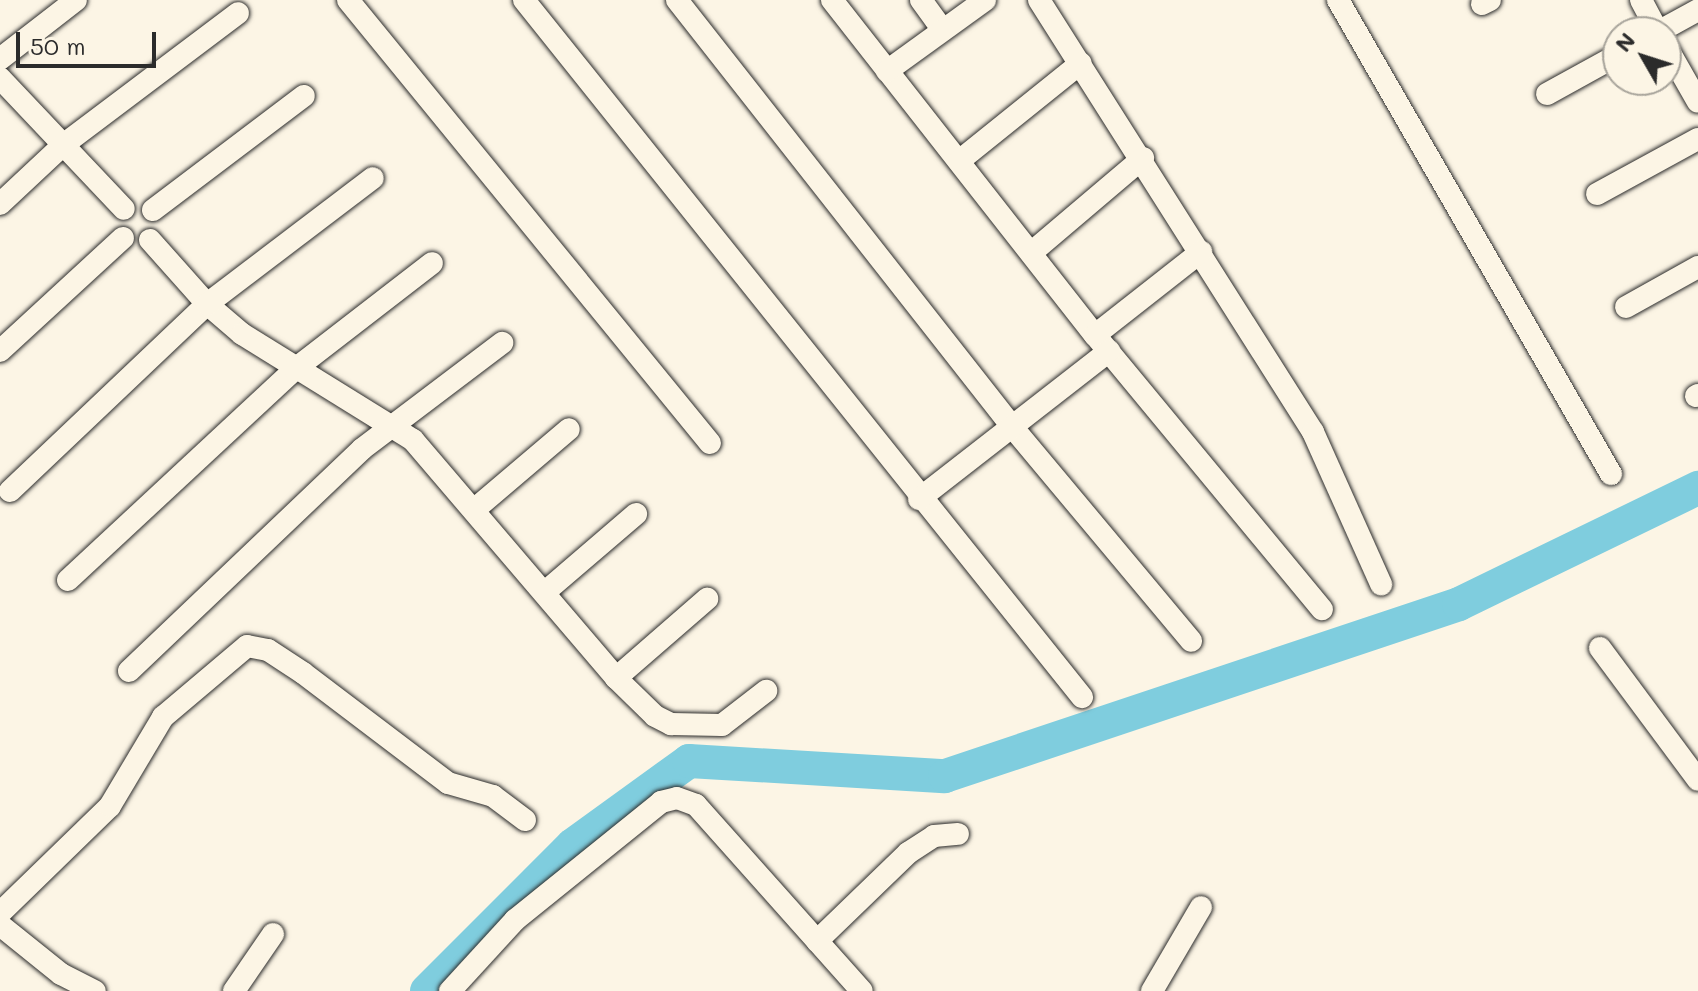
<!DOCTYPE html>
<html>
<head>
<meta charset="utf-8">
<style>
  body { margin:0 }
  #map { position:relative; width:1698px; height:991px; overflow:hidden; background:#fcf5e5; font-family:Mali,sans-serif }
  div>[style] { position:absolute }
  .river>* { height:34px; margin:-17px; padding:0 17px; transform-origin:17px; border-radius:17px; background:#7fcdde }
  .roads { filter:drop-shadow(0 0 2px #2b2b2b) drop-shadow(0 0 2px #2b2b2b) }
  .street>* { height:22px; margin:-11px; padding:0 11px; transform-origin:11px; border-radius:11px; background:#fcf5e5 }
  span { translate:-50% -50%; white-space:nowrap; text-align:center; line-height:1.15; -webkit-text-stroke:8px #fcf5e5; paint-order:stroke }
  .north { position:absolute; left:1602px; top:16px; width:80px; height:80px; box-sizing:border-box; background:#fcf5e5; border:2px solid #a8a49b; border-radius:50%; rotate:309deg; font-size:22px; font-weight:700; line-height:32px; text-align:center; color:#2b2b2b }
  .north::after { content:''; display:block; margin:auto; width:28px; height:36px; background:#2b2b2b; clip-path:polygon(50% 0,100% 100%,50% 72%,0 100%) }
  .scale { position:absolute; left:16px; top:32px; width:140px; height:36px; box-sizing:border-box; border:4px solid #2b2b2b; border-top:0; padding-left:10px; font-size:24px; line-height:28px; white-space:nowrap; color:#2b2b2b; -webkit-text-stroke:6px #fcf5e5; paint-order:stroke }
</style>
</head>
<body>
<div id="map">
  <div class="river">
    <div style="left:427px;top:991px;width:206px;rotate:-45deg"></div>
    <div style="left:573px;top:845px;width:143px;rotate:-35.9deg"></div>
    <div style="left:689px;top:761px;width:256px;rotate:3.4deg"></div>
    <div style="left:945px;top:776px;width:542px;rotate:-18.5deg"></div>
    <div style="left:1459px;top:604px;width:266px;rotate:-25.9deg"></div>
  </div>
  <div class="roads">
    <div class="street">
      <div style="left:348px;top:0;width:572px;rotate:50.75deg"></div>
      <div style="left:524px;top:0;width:893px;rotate:51.32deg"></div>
      <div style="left:677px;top:0;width:546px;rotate:51.85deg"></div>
      <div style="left:1014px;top:429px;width:276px;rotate:50.1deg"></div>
      <div style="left:832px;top:0;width:426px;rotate:51.9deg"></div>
      <div style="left:1095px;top:335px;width:356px;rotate:50.4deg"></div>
      <div style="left:921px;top:0;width:37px;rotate:54deg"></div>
      <div style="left:1039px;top:0;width:512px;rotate:57.61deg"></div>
      <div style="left:1313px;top:432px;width:167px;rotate:65.9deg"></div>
      <div style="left:1338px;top:0;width:547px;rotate:60.06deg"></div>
      <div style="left:1641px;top:0;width:36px;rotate:62deg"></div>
      <div style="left:1482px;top:4px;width:9px;rotate:-27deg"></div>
      <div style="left:1658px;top:32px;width:46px;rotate:-28.8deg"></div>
      <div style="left:1666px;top:46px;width:64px;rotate:60.3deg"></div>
      <div style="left:0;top:59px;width:96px;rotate:-37.8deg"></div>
      <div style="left:887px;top:71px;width:121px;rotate:-35.9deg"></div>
      <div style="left:0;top:78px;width:180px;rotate:46.6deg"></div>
      <div style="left:1547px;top:94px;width:81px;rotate:-28.8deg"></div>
      <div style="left:959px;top:161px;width:156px;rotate:-38.8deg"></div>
      <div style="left:1597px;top:194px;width:115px;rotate:-28.6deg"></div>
      <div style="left:0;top:204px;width:86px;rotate:-43.1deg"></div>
      <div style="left:63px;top:145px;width:219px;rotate:-37deg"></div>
      <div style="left:153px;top:210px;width:189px;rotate:-37.1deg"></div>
      <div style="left:150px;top:240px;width:86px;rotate:48.3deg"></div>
      <div style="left:207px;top:304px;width:46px;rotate:40.6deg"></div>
      <div style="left:242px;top:334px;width:201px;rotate:31.8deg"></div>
      <div style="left:413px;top:440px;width:313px;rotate:49.5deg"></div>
      <div style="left:616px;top:678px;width:54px;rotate:44.3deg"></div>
      <div style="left:655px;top:716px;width:18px;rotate:27deg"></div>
      <div style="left:671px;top:724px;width:51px;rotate:1.1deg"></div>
      <div style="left:722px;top:725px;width:56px;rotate:-37.7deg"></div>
      <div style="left:1031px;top:253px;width:147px;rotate:-40.3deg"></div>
      <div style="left:1626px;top:307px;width:82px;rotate:-29.1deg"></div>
      <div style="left:1095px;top:335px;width:135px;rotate:-38.1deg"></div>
      <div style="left:0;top:351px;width:167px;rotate:-42.6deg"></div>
      <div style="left:1696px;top:396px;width:2px;rotate:-27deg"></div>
      <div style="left:10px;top:491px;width:272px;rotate:-43.5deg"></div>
      <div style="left:207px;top:304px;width:208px;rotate:-37.2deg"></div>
      <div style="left:919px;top:499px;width:241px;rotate:-37.9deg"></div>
      <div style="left:475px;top:509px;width:123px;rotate:-40.4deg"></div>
      <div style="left:68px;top:580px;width:310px;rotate:-42.9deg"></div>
      <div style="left:295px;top:369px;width:173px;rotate:-37.7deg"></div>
      <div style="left:545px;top:592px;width:120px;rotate:-40.6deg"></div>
      <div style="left:1600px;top:648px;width:164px;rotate:53.4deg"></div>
      <div style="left:129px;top:671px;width:322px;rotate:-43.6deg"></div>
      <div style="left:362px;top:449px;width:176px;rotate:-37.1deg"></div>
      <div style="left:616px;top:678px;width:121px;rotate:-41deg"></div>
      <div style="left:0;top:913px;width:153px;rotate:-44.2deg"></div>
      <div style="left:110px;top:806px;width:104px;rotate:-59.2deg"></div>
      <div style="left:163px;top:717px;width:110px;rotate:-40.2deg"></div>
      <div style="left:247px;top:646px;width:21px;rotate:11deg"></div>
      <div style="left:268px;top:650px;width:42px;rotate:33.3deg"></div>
      <div style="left:303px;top:673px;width:182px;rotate:37.2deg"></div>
      <div style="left:448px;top:783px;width:47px;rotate:16.1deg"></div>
      <div style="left:493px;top:796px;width:40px;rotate:37deg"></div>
      <div style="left:0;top:925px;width:78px;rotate:38.8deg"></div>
      <div style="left:61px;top:974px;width:38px;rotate:27deg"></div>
      <div style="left:817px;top:941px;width:127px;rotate:-44deg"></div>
      <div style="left:908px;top:853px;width:31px;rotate:-33deg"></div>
      <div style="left:934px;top:836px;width:24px;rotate:-5deg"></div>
      <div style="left:234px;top:991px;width:69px;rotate:-55.6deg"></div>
      <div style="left:450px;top:991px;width:96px;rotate:-47.5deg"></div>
      <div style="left:515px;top:920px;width:188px;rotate:-38.9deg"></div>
      <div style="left:661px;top:802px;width:16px;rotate:-14deg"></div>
      <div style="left:677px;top:798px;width:20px;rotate:20deg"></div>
      <div style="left:696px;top:805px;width:249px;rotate:48.3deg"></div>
      <div style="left:1152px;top:991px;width:97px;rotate:-59.7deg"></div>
    </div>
  </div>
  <div class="north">N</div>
  <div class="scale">50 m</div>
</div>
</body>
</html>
